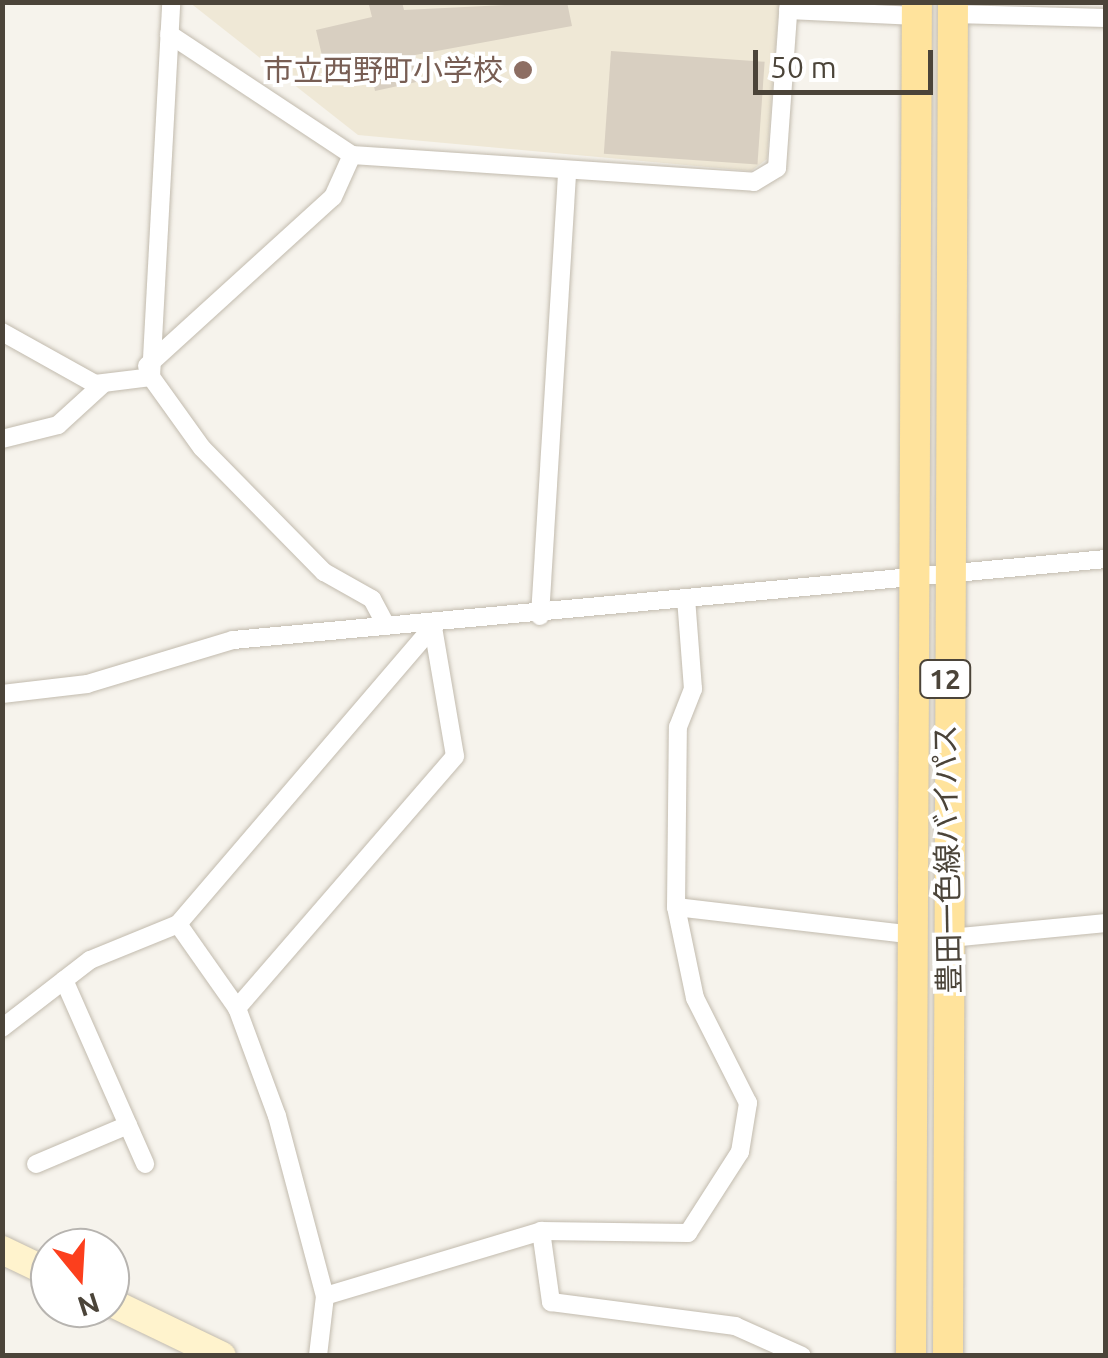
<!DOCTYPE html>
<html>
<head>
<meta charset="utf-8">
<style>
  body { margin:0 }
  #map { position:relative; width:1108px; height:1358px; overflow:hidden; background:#f6f3ec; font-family:Ubuntu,"Noto Sans JP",sans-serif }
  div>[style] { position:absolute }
  .education>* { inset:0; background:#efe8d6 }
  .building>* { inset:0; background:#d8cfc1; transform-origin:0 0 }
  .roads { filter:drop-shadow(0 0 2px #c2bbae) drop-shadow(0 0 2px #c2bbae) }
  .street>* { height:18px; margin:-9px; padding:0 9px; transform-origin:9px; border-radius:9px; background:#fff }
  .secondary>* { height:28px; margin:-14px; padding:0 14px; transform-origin:14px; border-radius:14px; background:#fff3cd }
  .primary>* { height:30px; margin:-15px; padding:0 15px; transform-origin:15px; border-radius:15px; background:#ffe39c }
  .dots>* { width:28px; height:28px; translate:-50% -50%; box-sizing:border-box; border:5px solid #fff; border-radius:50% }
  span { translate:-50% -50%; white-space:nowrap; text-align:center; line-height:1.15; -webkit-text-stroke:8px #fff; paint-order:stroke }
  .shield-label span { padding:2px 8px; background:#fff; border:2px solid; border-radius:8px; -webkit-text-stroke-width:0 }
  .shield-label { font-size:28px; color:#4b4439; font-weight:700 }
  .education-label { font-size:30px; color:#785e54 }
  .right { translate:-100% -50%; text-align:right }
  .street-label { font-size:30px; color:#4b4439 }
  .frame { position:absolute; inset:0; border:5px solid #4b4439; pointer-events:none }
  .north { position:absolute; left:30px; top:1228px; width:100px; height:100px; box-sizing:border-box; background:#fff; border:2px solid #b7b4b0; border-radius:50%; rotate:162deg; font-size:28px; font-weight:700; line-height:40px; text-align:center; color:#4b4439 }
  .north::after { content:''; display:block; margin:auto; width:35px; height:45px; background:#fc3f1d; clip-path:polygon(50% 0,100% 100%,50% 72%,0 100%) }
  .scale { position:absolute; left:753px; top:50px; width:180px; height:45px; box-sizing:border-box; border:5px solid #4b4439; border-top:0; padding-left:12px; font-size:30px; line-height:35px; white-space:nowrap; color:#4b4439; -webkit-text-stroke:8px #fff; paint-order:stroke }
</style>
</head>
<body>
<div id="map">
  <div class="education">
    <div style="clip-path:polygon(189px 2px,779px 3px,767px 159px,751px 171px,358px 135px)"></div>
  </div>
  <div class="building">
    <div style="clip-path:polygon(402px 2px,404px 10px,567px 2px,572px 26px,415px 55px,421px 81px,375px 91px,370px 67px,327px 77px,316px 30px,372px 17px,369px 5px)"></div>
    <div style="left:611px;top:51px;width:154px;height:103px;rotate:4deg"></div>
  </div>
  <div class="roads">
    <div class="street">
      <div style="left:788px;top:10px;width:129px;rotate:2.7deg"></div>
      <div style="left:953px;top:14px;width:153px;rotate:1.5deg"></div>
      <div style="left:169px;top:34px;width:219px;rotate:33.5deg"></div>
      <div style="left:352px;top:155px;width:403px;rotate:3.8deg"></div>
      <div style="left:754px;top:182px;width:27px;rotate:-31deg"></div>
      <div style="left:777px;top:168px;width:166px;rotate:-85.9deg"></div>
      <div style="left:2px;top:332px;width:107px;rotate:29.2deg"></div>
      <div style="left:95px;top:384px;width:56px;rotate:-7.1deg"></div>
      <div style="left:151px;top:377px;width:376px;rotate:-86.9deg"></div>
      <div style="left:147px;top:366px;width:251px;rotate:-42.3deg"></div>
      <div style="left:333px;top:197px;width:46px;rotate:-65.7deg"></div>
      <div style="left:151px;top:377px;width:87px;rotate:54.3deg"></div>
      <div style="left:202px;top:448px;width:174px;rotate:45.5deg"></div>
      <div style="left:324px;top:572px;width:55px;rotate:29.4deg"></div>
      <div style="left:372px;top:599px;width:27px;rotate:62deg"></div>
      <div style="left:2px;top:439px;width:58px;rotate:-14deg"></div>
      <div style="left:58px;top:425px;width:61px;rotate:-42.3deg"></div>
      <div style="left:540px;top:616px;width:445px;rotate:-86.5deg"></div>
      <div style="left:2px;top:694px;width:86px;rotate:-6.7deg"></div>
      <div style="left:87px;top:684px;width:152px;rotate:-16.8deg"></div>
      <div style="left:233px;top:640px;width:877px;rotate:-5.3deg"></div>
      <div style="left:676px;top:907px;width:233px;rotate:6.7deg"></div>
      <div style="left:178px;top:924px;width:103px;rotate:54.9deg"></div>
      <div style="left:237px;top:1008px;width:115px;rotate:69.7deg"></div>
      <div style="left:277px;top:1116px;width:186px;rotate:75.1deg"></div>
      <div style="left:325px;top:1296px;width:60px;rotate:96.7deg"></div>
      <div style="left:950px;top:938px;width:157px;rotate:-5.5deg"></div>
      <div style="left:64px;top:980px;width:201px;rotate:66.2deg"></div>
      <div style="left:237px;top:1008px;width:333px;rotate:-49.1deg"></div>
      <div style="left:455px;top:756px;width:131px;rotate:-99.7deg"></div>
      <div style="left:2px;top:1028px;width:111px;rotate:-37.7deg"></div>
      <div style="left:90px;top:960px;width:95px;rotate:-22.2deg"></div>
      <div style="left:178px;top:924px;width:391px;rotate:-49.4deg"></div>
      <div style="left:36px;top:1164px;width:100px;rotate:-23deg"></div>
      <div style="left:541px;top:1231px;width:72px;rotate:82deg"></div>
      <div style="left:551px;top:1302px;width:186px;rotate:7.4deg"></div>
      <div style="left:735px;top:1326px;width:73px;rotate:24.1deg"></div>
      <div style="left:325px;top:1296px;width:226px;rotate:-16.7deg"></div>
      <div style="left:541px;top:1231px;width:147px;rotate:0.8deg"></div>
      <div style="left:688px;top:1233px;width:96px;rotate:-57.3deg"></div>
      <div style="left:740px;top:1152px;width:50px;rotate:-80.7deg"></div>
      <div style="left:748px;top:1103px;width:118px;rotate:-116.8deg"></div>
      <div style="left:695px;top:998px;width:93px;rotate:-101.8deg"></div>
      <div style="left:676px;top:907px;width:180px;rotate:-89.4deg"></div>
      <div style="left:678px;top:727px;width:41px;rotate:-68.5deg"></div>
      <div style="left:693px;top:689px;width:90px;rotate:-94.4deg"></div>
    </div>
    <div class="secondary">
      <div style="left:2px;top:1250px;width:53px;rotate:25.6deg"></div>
      <div style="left:110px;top:1302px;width:124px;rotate:25.7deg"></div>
    </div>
    <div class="primary">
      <div style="left:911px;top:1356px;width:1354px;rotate:-89.75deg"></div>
      <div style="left:948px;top:1356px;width:1354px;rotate:-89.79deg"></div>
    </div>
  </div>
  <div class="dots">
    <div style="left:523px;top:70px;background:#8d6e63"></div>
  </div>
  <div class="shield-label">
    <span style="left:945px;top:679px">12</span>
  </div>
  <div class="education-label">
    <span class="right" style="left:503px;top:70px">市立西野町小学校</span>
  </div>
  <div class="street-label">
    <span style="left:947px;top:859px;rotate:-91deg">豊田一色線バイパス</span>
  </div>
  <div class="frame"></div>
  <div class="north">N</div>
  <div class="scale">50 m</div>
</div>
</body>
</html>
